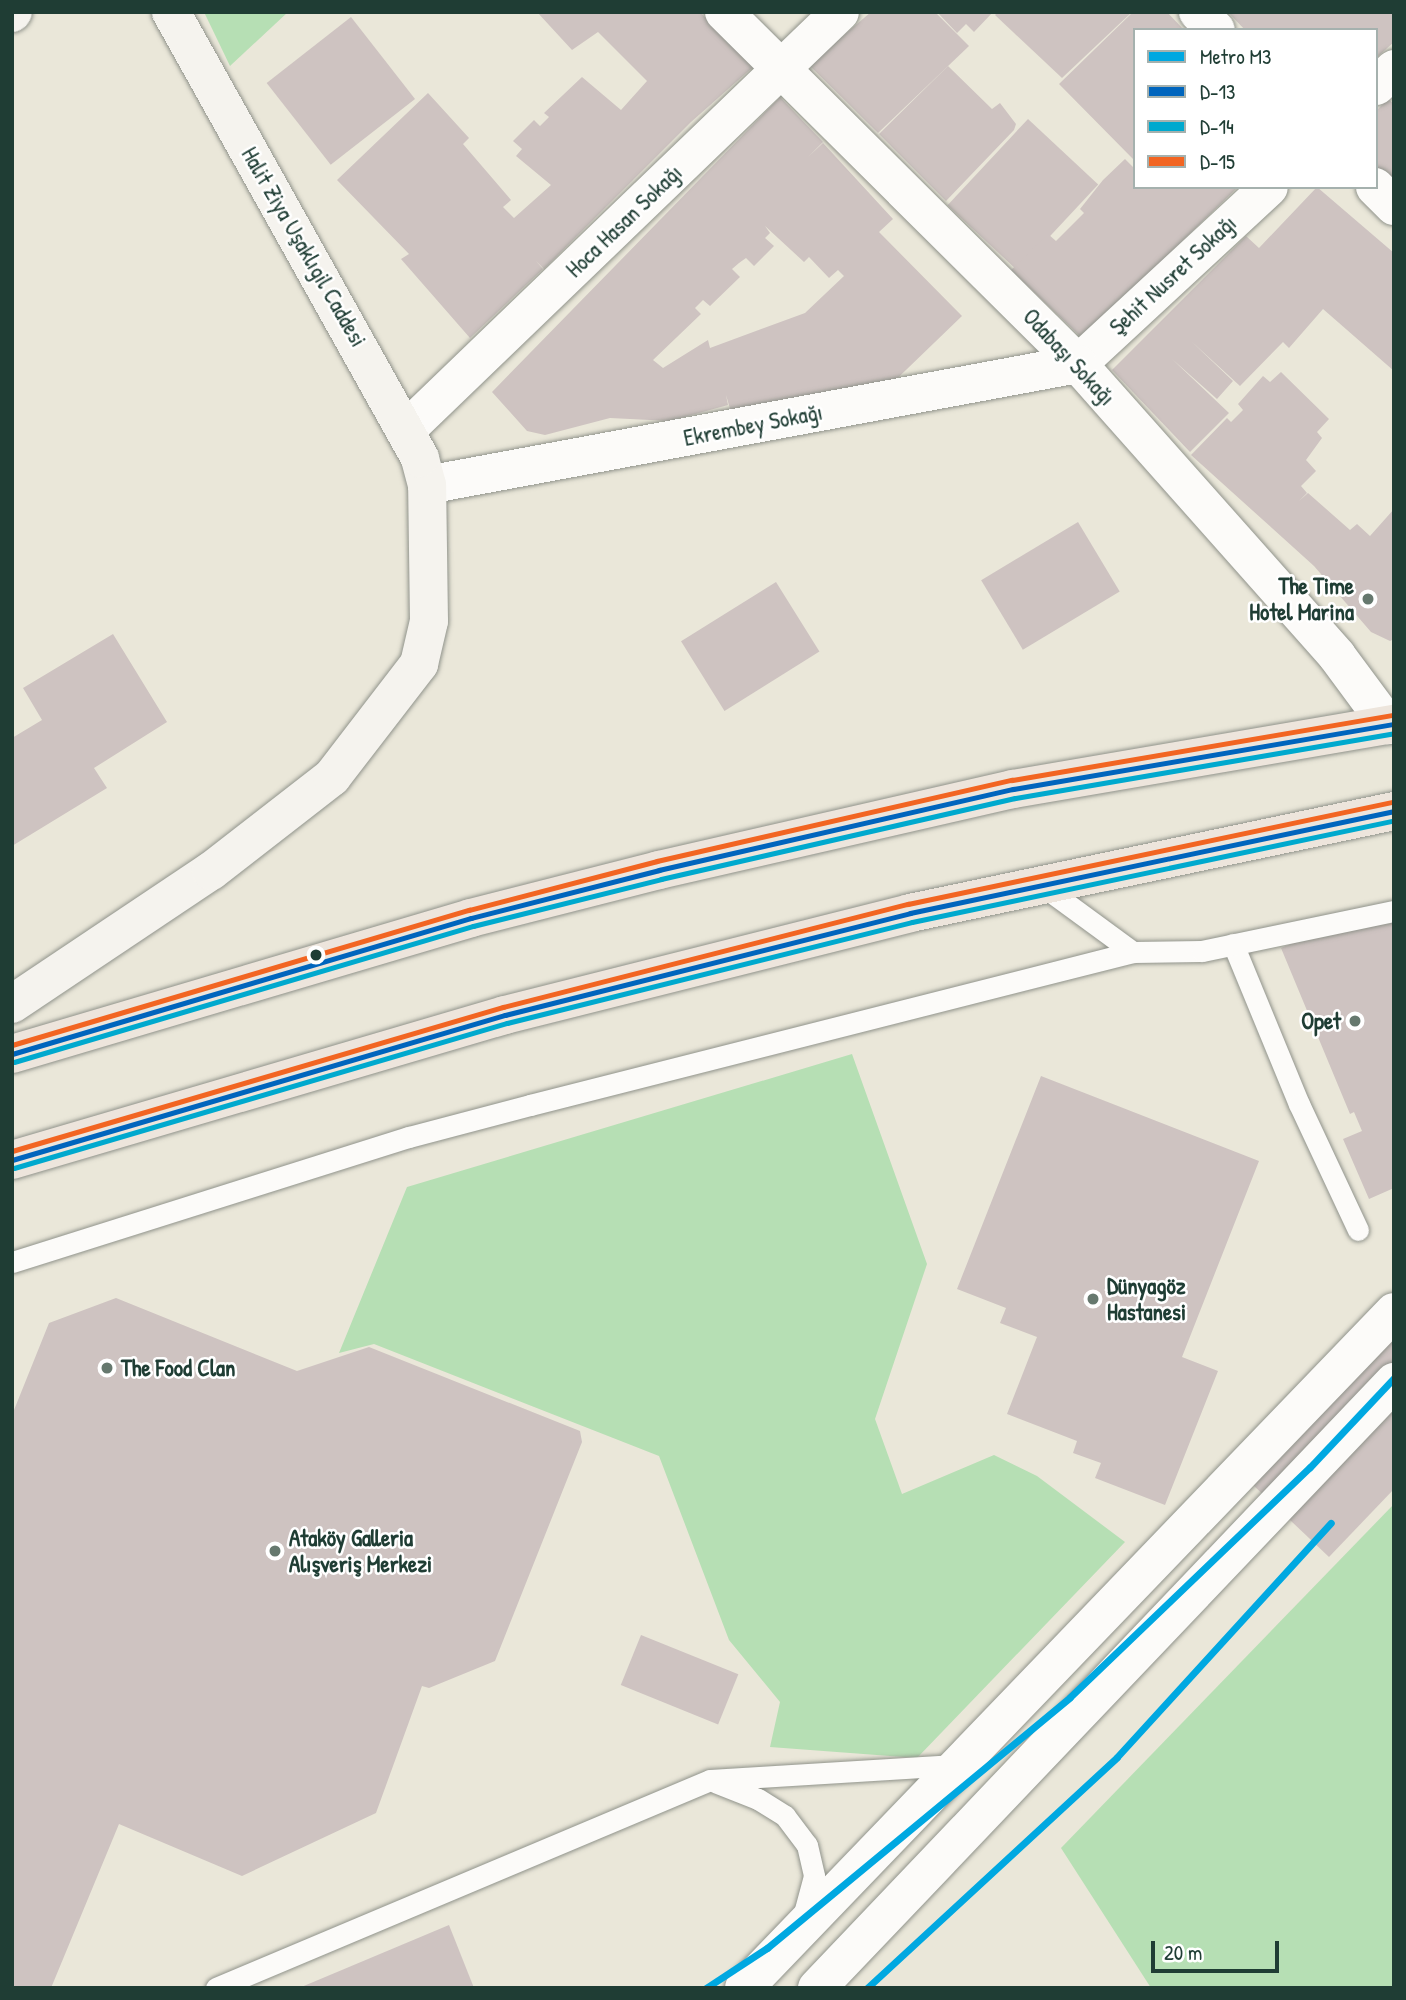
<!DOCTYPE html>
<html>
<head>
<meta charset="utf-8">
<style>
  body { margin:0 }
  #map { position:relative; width:1406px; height:2000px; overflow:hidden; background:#eae7d9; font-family:"Patrick Hand",sans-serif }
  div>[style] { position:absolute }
  .green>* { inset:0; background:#b6dfb4 }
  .building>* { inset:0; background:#cec3c1; transform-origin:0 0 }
  .roads { filter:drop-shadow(0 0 2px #90938b) drop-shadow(0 0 2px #90938b) }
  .service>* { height:21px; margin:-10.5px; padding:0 10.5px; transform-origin:10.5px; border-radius:10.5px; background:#fcfbf9 }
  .minor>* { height:38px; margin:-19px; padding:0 19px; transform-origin:19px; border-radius:19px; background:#fcfbf9 }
  .tertiary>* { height:38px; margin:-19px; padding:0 19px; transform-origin:19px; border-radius:19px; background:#fcfbf9 }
  .secondary>* { height:38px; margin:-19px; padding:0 19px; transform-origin:19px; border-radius:19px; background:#f5f3ee }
  .trunk>* { height:38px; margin:-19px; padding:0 19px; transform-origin:19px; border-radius:19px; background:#ede5dc }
  .bus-1>* { height:5px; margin:-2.5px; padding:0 2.5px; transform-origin:2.5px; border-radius:2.5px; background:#0065bd }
  .bus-2>* { height:5px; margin:-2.5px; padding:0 2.5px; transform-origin:2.5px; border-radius:2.5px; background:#00a9ce }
  .bus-3>* { height:5px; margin:-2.5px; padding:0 2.5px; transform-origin:2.5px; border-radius:2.5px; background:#f26522 }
  .metro-1>* { height:7px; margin:-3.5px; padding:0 3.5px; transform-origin:3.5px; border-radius:3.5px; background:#00a8e1 }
  .dots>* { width:19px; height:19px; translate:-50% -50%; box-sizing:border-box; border:4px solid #fff; border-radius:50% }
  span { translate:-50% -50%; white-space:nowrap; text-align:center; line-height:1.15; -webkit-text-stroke:5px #fff; paint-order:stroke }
  .street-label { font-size:23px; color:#1f3d34 }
  .poi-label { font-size:23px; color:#1f3d34; font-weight:700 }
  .right { translate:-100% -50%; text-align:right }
  .left { translate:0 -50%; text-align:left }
  .frame { position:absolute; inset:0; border:14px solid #1f3d34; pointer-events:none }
  .legend { position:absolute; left:1133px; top:28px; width:245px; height:161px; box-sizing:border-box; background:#fff; border:2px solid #a5b1ae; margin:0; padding:9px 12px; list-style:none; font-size:21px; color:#1f3d34 }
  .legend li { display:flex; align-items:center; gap:14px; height:35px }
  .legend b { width:35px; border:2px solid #a5b1ae }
  .scale { position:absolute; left:1151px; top:1941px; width:128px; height:32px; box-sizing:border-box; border:4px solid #1f3d34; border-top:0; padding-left:9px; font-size:21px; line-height:24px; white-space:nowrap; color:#1f3d34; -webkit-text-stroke:5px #fff; paint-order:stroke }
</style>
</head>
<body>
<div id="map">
  <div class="green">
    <div style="clip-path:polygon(204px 12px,288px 12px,230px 66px)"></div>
    <div style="clip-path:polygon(852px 1054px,927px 1264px,875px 1419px,902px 1494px,994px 1455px,1037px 1476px,1125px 1542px,917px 1758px,770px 1747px,780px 1702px,729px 1640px,659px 1456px,374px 1344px,339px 1353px,407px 1187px)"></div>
    <div style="clip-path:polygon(1394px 1504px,1394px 1988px,1151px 1988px,1061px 1848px)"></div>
  </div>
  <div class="building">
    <div style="clip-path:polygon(537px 12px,700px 12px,753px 67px,691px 122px,544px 269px,536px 261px,543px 269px,470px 338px,401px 259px,409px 254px,337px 180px,428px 93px,469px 138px,463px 144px,511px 200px,503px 207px,514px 218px,551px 185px,516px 156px,522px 149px,513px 141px,534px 120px,540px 126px,549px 117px,544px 113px,582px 77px,621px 110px,647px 81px,598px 32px,572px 50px)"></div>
    <div style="clip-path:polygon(871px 12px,935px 12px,969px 46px,878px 133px,809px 65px)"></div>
    <div style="clip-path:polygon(937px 12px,993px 12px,974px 32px,966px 24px,957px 33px)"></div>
    <div style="clip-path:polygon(998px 12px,1132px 12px,1062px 78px,995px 15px)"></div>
    <div style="clip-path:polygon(1133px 12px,1167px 12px,1184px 30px,1135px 30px,1133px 159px,1059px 84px)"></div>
    <div style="clip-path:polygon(1228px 12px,1394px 12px,1394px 42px,1376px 58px,1376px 30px,1245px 30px)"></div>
    <div style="left:351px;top:17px;width:104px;height:107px;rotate:52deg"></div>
    <div style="clip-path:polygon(948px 66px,992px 109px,1000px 103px,1016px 124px,1014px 130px,946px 201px,879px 134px)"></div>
    <div style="clip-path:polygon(evenodd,780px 97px,823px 142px,808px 157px,823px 143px,893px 219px,879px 232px,962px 316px,879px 396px,731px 412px,726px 395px,728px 405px,670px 421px,610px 418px,545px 435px,527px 431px,492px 392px,780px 97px,765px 226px,804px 262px,809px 257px,829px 278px,838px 270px,844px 276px,805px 313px,710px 348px,708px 340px,663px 368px,653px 360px,701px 314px,695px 308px,703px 300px,710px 306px,740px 277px,732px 269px,739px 263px,746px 258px,754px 266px,774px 246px,765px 238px,770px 233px,765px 226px)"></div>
    <div style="clip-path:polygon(1388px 99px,1394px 104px,1394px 187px,1376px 171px,1376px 111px)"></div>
    <div style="left:1028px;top:119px;width:96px;height:118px;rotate:43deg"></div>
    <div style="clip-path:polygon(1125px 159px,1135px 169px,1135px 187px,1238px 187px,1082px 338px,1011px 270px,1048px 234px,1056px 241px,1084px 213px,1080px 209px,1103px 180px)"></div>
    <div style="clip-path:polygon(1317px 187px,1394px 253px,1394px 371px,1323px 309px,1289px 348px,1283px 342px,1240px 386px,1191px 341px,1233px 381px,1217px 399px,1172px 359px,1229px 413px,1190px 452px,1112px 370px,1246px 236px,1259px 248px)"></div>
    <div style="clip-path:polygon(1281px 372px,1329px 419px,1317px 432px,1322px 438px,1306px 460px,1316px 471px,1301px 486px,1307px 493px,1299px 501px,1308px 493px,1350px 530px,1357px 524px,1370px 536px,1394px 509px,1394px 639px,1390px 641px,1371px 632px,1314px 566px,1191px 455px,1227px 418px,1231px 422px,1243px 410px,1238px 404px,1263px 376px,1270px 382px)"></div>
    <div style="left:1078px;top:522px;width:81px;height:113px;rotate:59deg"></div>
    <div style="left:776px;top:582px;width:82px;height:112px;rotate:58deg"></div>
    <div style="clip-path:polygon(113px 634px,167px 722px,94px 768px,107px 788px,12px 846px,12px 738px,42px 720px,23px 688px)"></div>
    <div style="clip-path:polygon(1393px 902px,1394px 1188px,1369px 1199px,1343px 1139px,1362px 1131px,1354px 1112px,1350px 1114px,1281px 948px)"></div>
    <div style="clip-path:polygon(1041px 1076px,1259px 1161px,1182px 1357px,1218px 1371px,1165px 1505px,1095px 1478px,1101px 1463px,1073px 1453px,1077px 1441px,1007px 1414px,1037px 1337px,1000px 1323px,1006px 1308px,957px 1289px)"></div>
    <div style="clip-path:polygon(116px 1298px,297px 1371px,369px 1347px,580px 1431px,582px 1442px,495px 1661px,429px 1688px,422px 1686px,376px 1813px,242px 1876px,119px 1824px,51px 1988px,12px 1988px,12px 1415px,49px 1323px)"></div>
    <div style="clip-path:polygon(1394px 1333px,1394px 1489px,1329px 1557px,1252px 1484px)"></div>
    <div style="left:641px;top:1635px;width:105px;height:54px;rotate:22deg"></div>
    <div style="clip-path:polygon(449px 1925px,474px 1988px,299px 1988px)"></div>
  </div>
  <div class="roads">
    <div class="service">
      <div style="left:1040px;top:884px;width:115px;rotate:36.2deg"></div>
      <div style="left:1233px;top:944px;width:173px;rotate:67.6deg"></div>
      <div style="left:1299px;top:1104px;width:139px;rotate:64.9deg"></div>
      <div style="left:12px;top:1262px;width:416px;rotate:-17.5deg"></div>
      <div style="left:409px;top:1137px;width:125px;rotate:-14.8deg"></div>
      <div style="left:530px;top:1105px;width:622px;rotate:-14.24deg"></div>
      <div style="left:1133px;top:952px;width:69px;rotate:-0.8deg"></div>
      <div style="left:1202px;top:951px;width:196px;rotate:-11.8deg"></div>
      <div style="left:715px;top:1782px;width:46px;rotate:21.6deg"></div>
      <div style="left:758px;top:1799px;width:32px;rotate:32deg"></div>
      <div style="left:785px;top:1816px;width:36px;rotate:53deg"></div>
      <div style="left:807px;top:1845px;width:32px;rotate:77deg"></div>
      <div style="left:814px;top:1876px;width:42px;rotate:105deg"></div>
      <div style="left:216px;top:1988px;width:536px;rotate:-22.83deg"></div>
      <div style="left:710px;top:1780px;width:248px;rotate:-3.5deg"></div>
    </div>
    <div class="minor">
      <div style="left:724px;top:12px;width:499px;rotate:44.8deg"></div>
      <div style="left:1078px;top:364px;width:390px;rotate:48.4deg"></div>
      <div style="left:1337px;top:656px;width:86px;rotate:53.5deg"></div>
      <div style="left:1388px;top:725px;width:9px;rotate:-49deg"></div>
      <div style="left:1198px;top:12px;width:25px;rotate:45deg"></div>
      <div style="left:1376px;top:86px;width:25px;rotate:-43deg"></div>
      <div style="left:1375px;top:187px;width:27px;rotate:45deg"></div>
      <div style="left:1078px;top:364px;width:260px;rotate:-42.8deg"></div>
      <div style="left:407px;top:429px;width:601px;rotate:-43.92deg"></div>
      <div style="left:427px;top:485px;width:662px;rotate:-10.53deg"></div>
    </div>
    <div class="tertiary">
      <div style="left:744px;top:1988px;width:938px;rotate:-46.12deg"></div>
      <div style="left:817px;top:1988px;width:837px;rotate:-46.4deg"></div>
    </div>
    <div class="secondary">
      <div style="left:12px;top:13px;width:1px;rotate:-45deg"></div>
      <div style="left:12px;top:1004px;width:239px;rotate:-33.8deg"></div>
      <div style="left:211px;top:871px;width:153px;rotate:-37.8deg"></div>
      <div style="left:332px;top:777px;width:143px;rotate:-52.4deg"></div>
      <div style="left:419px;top:664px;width:44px;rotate:-76.9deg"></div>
      <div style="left:429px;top:621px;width:136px;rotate:-90.8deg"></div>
      <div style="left:427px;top:485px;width:28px;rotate:-105deg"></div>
      <div style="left:420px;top:458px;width:511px;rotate:-119.17deg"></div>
    </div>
    <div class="trunk">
      <div style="left:12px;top:1054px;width:479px;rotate:-16.5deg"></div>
      <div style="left:471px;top:918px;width:194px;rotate:-14.3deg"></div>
      <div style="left:659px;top:870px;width:363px;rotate:-12.9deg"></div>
      <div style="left:1013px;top:789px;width:387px;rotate:-9.7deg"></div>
      <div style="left:12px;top:1160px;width:514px;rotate:-16.39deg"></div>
      <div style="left:505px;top:1015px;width:418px;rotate:-14.1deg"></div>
      <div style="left:910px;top:913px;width:495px;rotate:-11.9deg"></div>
    </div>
  </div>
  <div class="bus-1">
    <div style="left:12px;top:1054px;width:479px;rotate:-16.5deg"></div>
    <div style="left:471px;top:918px;width:194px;rotate:-14.3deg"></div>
    <div style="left:659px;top:870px;width:363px;rotate:-12.9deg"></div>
    <div style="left:1013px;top:789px;width:387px;rotate:-9.7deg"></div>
    <div style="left:12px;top:1160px;width:514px;rotate:-16.39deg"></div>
    <div style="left:505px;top:1015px;width:418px;rotate:-14.1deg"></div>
    <div style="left:910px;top:913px;width:495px;rotate:-11.9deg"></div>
  </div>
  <div class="bus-2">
    <div style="left:14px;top:1062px;width:479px;rotate:-16.5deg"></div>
    <div style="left:473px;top:926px;width:194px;rotate:-14deg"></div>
    <div style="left:661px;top:879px;width:363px;rotate:-12.9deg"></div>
    <div style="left:1015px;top:798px;width:385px;rotate:-9.7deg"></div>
    <div style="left:14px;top:1168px;width:514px;rotate:-16.39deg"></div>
    <div style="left:507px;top:1023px;width:417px;rotate:-14deg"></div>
    <div style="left:912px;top:922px;width:493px;rotate:-11.9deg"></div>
  </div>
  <div class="bus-3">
    <div style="left:12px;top:1045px;width:477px;rotate:-16.5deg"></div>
    <div style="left:469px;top:910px;width:194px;rotate:-14.6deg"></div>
    <div style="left:657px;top:861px;width:364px;rotate:-12.9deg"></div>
    <div style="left:1012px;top:780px;width:387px;rotate:-9.7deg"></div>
    <div style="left:12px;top:1151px;width:512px;rotate:-16.35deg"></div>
    <div style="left:503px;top:1007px;width:418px;rotate:-14.3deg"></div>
    <div style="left:908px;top:904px;width:495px;rotate:-11.9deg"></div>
  </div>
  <div class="metro-1">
    <div style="left:706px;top:1988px;width:73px;rotate:-33.3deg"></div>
    <div style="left:767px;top:1948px;width:393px;rotate:-39.6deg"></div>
    <div style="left:1070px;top:1697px;width:332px;rotate:-43.8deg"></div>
    <div style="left:1310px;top:1467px;width:122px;rotate:-46.7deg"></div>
    <div style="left:867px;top:1988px;width:340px;rotate:-42.7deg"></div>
    <div style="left:1117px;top:1757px;width:317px;rotate:-47.6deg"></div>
  </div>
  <div class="dots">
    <div style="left:1368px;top:599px;background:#66786e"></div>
    <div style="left:316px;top:955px;background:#1f3d34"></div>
    <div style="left:1355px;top:1021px;background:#66786e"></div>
    <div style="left:1093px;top:1299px;background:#66786e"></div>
    <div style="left:107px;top:1368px;background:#66786e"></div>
    <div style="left:275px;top:1551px;background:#66786e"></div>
  </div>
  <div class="street-label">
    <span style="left:624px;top:221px;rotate:-44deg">Hoca Hasan Sokağı</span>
    <span style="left:304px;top:247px;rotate:60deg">Halit Ziya Uşaklıgil Caddesi</span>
    <span style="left:1173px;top:275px;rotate:-43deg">Şehit Nusret Sokağı</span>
    <span style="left:1069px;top:357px;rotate:47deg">Odabaşı Sokağı</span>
    <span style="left:753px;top:425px;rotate:-11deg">Ekrembey Sokağı</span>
  </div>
  <div class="poi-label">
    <span class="right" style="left:1354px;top:599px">The Time<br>Hotel Marina</span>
    <span class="right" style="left:1341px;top:1021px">Opet</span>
    <span class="left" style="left:1107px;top:1299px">Dünyagöz<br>Hastanesi</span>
    <span class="left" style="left:121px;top:1368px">The Food Clan</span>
    <span class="left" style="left:289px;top:1551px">Ataköy Galleria<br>Alışveriş Merkezi</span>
  </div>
  <div class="frame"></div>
  <ul class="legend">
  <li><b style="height:9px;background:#00a8e1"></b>Metro M3</li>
  <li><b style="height:9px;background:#0065bd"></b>D-13</li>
  <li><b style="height:9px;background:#00a9ce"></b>D-14</li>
  <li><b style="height:9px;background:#f26522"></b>D-15</li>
  </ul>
  <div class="scale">20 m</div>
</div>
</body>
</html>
